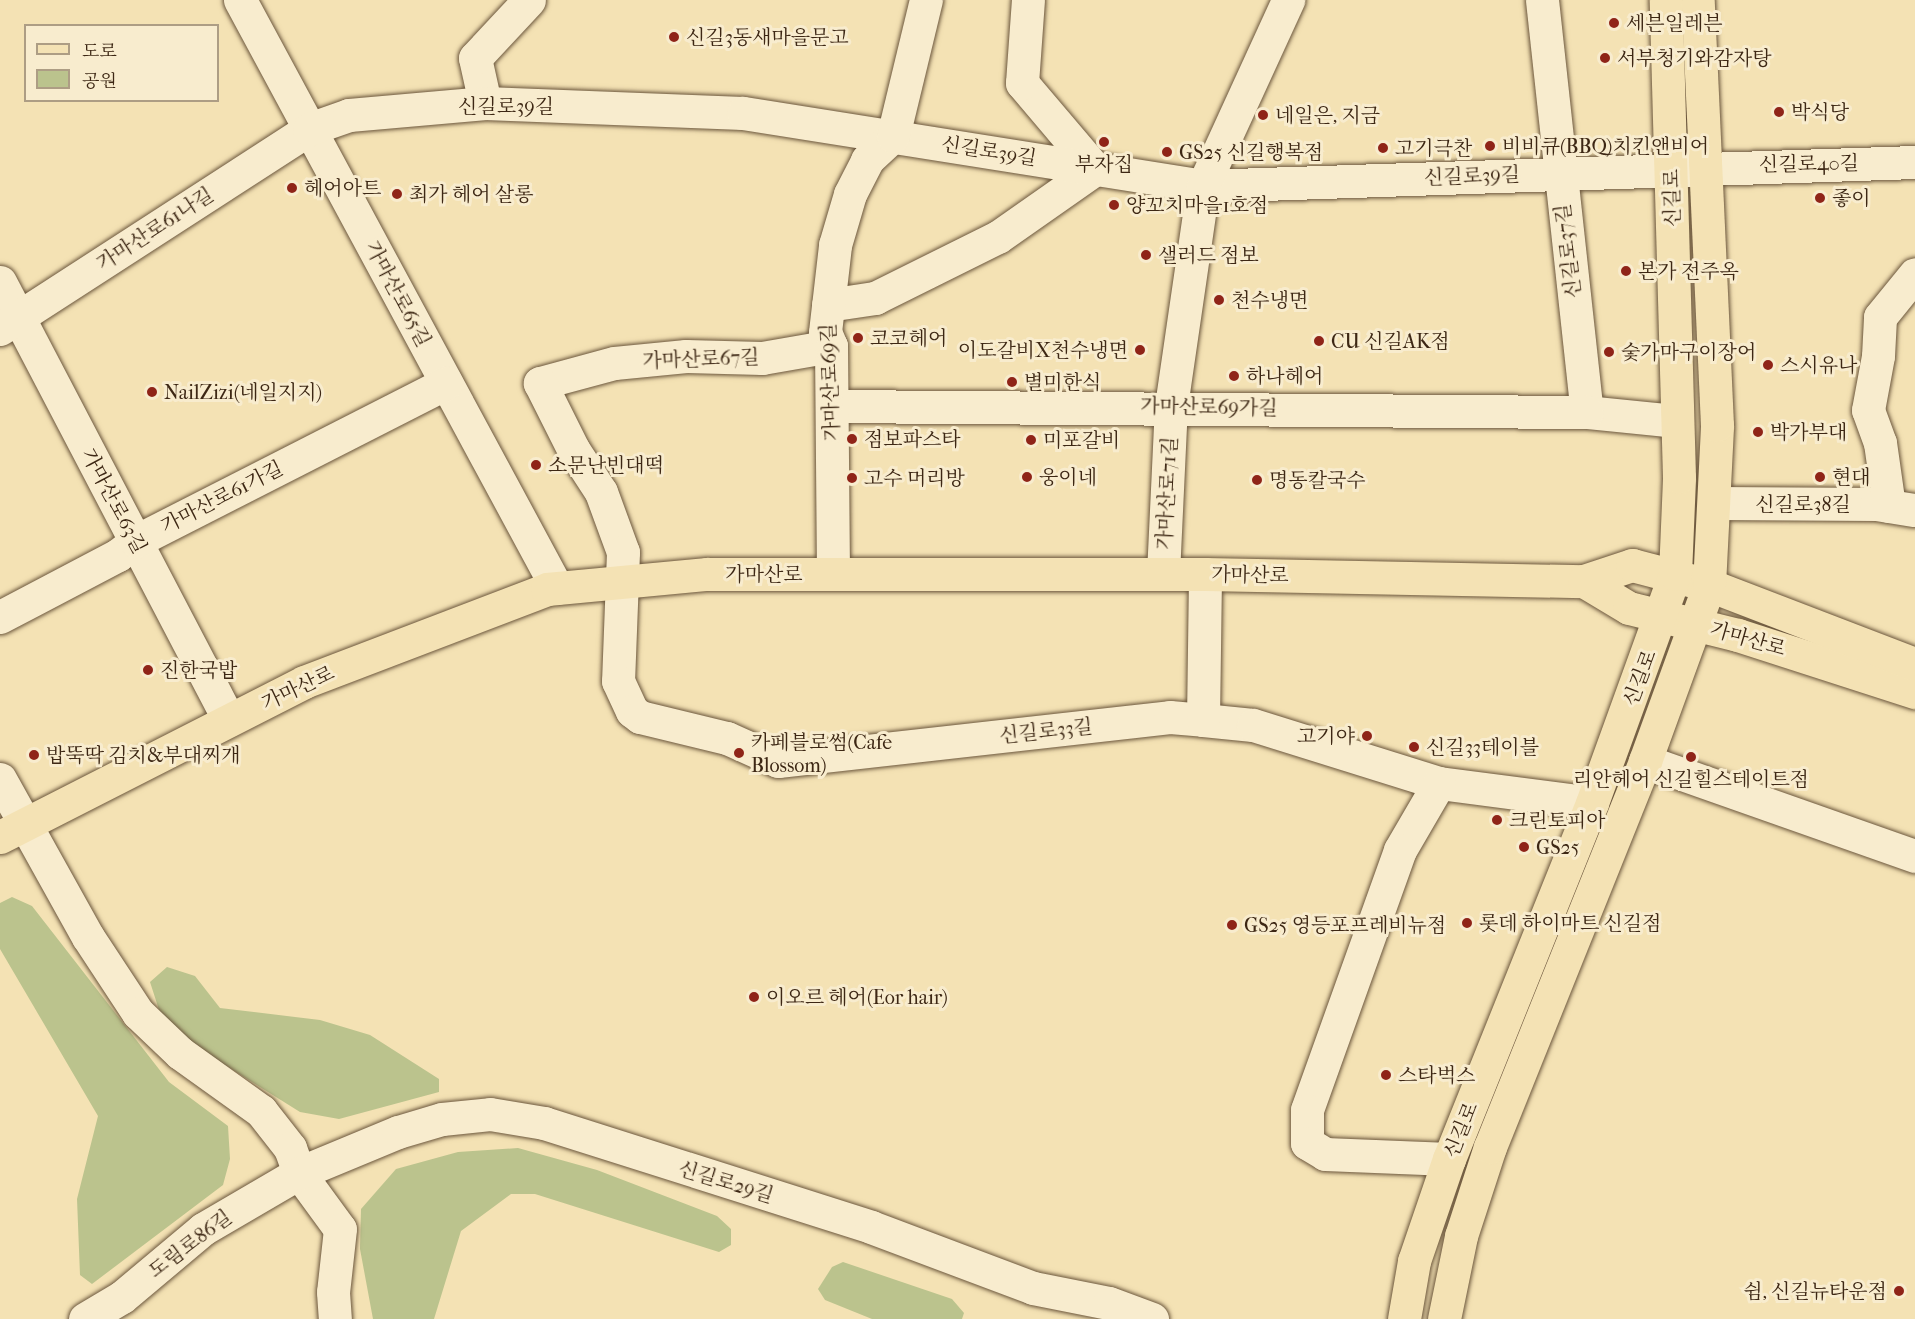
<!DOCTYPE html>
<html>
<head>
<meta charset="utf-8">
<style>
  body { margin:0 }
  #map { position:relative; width:1915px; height:1319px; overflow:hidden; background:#f4e2b4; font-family:"IM FELL French Canon","Noto Serif KR",serif }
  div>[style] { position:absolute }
  .green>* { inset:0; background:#bbc38d }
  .roads { filter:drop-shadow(0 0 2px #6b563c) drop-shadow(0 0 2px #6b563c) }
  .minor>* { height:33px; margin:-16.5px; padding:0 16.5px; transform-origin:16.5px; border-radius:16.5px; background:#f8ecce }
  .major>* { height:33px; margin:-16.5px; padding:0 16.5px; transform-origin:16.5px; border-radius:16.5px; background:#f4e2b4 }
  .dots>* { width:16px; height:16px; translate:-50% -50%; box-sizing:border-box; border:3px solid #f8ecce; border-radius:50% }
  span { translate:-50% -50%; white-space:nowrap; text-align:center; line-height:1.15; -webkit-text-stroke:6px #f8ecce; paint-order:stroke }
  .poi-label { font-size:20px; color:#3d2714 }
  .left { translate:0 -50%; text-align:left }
  .right { translate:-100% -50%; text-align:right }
  .street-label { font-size:20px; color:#3d2714 }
  .legend { position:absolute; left:24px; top:24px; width:195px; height:78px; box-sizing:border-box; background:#f8ecce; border:2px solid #ad9d84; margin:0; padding:8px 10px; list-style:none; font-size:18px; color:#3d2714 }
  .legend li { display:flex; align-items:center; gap:12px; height:30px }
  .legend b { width:30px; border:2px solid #ad9d84 }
</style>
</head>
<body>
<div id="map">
  <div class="green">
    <div style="clip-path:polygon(12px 897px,32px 906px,169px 1082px,228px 1126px,230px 1159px,223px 1185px,92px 1284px,80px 1275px,77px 1199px,98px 1116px,0 949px,0 903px)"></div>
    <div style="clip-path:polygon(167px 967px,195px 976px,220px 1008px,320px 1020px,370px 1035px,439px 1079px,439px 1092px,339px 1119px,300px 1112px,190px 1043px,160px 1013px,150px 982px)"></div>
    <div style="clip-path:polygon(518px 1148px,597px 1170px,717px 1216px,731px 1229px,731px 1245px,719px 1252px,535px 1194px,511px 1194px,461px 1231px,434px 1319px,373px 1319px,360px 1249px,361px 1209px,396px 1169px,458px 1152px)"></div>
    <div style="clip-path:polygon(843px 1262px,952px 1299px,964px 1313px,962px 1319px,872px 1319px,825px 1300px,818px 1289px,832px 1267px)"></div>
  </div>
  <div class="roads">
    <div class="minor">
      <div style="left:240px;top:0;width:668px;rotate:61.67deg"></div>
      <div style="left:1542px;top:0;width:414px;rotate:83.8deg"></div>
      <div style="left:1587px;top:412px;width:89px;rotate:5.8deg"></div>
      <div style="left:485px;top:103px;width:46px;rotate:-102.5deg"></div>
      <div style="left:475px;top:58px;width:79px;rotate:-47deg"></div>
      <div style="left:0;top:282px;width:494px;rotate:62.4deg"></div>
      <div style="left:828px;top:305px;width:48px;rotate:-8.5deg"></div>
      <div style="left:875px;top:298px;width:137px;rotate:-26.4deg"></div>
      <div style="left:998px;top:237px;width:118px;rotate:-35deg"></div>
      <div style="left:1095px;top:169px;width:113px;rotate:-130.3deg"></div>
      <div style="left:1022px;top:83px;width:83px;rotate:-85.9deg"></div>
      <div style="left:0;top:329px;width:368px;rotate:-32.9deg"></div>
      <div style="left:309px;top:129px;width:42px;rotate:-19.3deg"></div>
      <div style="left:349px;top:115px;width:137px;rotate:-5deg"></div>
      <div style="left:485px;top:103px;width:258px;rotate:2.2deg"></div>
      <div style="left:743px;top:113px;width:466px;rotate:9deg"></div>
      <div style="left:1203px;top:186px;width:712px;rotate:-1.93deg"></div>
      <div style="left:831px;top:346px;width:70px;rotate:170.1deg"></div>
      <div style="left:762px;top:358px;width:76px;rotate:-178.5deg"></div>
      <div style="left:686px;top:356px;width:72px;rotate:174.4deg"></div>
      <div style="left:614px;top:363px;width:77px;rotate:164.9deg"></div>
      <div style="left:540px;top:383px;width:74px;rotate:63.4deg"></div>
      <div style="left:573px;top:449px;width:51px;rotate:56.9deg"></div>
      <div style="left:601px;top:492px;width:64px;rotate:69.9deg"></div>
      <div style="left:623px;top:552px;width:129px;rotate:92.2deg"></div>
      <div style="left:618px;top:681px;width:33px;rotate:65deg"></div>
      <div style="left:632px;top:711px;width:10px;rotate:37deg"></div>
      <div style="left:640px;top:717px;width:89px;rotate:13.6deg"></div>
      <div style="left:727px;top:738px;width:56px;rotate:24.3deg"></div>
      <div style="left:778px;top:761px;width:394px;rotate:-6.4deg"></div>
      <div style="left:1170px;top:717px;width:33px;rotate:5deg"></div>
      <div style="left:1203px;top:720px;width:50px;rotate:5.7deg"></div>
      <div style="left:1253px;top:725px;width:195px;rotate:17.3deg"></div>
      <div style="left:1439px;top:783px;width:154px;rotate:7.4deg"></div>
      <div style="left:832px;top:406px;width:755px;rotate:0.46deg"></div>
      <div style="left:1716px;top:503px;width:160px;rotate:0.4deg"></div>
      <div style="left:1876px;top:504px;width:39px;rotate:9deg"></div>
      <div style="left:1889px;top:506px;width:64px;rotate:-98.1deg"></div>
      <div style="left:1880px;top:443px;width:35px;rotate:-110deg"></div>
      <div style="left:1868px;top:410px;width:55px;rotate:-79.5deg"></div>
      <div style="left:1878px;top:356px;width:39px;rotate:-87deg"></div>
      <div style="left:1880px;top:317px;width:55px;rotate:-50.9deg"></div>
      <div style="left:833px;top:574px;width:228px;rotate:-90.5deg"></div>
      <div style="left:831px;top:346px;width:15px;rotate:-113deg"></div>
      <div style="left:825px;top:332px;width:88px;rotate:-83.4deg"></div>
      <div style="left:835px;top:245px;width:53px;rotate:-73.6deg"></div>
      <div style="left:850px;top:194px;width:38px;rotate:-63deg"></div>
      <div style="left:867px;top:160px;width:35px;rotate:-43deg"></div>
      <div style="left:893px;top:136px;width:140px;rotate:-76.4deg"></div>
      <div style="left:1163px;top:574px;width:168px;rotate:-87.3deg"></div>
      <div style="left:1171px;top:406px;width:222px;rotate:-81.7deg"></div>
      <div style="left:1203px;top:186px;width:205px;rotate:-65.4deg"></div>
      <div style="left:0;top:617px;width:133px;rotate:-27.7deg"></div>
      <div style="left:118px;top:555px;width:23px;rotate:-38deg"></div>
      <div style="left:136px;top:541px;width:348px;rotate:-27deg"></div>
      <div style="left:1203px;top:720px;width:146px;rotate:-89.2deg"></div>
      <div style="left:1645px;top:761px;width:286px;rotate:19.4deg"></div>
      <div style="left:0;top:779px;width:181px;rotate:60.9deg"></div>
      <div style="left:88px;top:937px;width:91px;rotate:56.7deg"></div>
      <div style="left:138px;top:1013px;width:58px;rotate:43.6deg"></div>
      <div style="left:180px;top:1053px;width:100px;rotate:35.6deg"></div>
      <div style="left:261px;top:1111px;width:47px;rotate:51.9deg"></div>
      <div style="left:290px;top:1148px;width:27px;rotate:70deg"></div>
      <div style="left:299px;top:1173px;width:69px;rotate:53.8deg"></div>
      <div style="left:340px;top:1229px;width:63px;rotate:96.3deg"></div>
      <div style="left:333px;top:1292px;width:27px;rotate:86deg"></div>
      <div style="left:1439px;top:783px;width:78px;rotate:120.2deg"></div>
      <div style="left:1400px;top:850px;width:276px;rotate:109.7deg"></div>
      <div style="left:1307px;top:1110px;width:33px;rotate:90deg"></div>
      <div style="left:1307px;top:1143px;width:21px;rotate:31deg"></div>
      <div style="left:1325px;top:1154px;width:124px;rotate:2.3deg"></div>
      <div style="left:85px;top:1319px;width:43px;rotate:-30.7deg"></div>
      <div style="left:122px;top:1297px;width:106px;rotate:-40deg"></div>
      <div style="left:203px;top:1229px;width:111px;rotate:-30.3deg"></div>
      <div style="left:299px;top:1173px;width:107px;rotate:-22.5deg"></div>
      <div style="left:398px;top:1132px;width:46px;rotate:-16.5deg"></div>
      <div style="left:442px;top:1119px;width:48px;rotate:-5.9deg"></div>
      <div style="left:490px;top:1114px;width:55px;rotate:9.5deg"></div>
      <div style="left:544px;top:1123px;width:343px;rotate:17.6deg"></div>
      <div style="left:871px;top:1227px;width:173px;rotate:20.6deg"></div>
      <div style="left:1033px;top:1288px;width:77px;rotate:11.2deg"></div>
      <div style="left:1109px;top:1303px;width:46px;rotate:20.4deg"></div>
    </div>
    <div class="major">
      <div style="left:1584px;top:581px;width:52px;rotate:31deg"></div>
      <div style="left:1629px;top:608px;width:112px;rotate:13.9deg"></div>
      <div style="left:1738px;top:635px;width:186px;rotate:17.9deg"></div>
      <div style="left:0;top:837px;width:341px;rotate:-27deg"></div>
      <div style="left:304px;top:682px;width:260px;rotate:-20.9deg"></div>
      <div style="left:547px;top:589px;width:161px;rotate:-5.4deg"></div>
      <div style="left:707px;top:574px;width:498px"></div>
      <div style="left:1205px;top:574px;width:379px;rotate:1.1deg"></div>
      <div style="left:1584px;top:581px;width:51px;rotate:-18.4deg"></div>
      <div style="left:1632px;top:565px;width:80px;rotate:14.6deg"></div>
      <div style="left:1709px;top:585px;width:221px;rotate:21deg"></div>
      <div style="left:1404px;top:1319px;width:59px;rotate:-80.2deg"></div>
      <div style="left:1414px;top:1261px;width:108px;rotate:-71.1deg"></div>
      <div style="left:1449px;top:1159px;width:384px;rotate:-68.1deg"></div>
      <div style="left:1592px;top:803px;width:244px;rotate:-70.1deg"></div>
      <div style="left:1675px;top:574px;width:97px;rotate:-87.6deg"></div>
      <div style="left:1679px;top:477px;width:477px;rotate:-91.6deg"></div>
      <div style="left:1444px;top:1319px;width:85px;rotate:-78.4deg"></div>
      <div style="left:1461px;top:1236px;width:94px;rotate:-72deg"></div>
      <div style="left:1490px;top:1147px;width:416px;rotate:-68.1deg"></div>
      <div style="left:1645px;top:761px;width:187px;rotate:-70deg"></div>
      <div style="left:1709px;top:585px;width:160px;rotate:-87.1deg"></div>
      <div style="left:1717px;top:425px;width:425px;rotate:-92.6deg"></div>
    </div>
  </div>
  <div class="dots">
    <div style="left:1614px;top:23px;background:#8f2418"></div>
    <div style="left:674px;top:37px;background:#8f2418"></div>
    <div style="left:1605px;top:58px;background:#8f2418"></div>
    <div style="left:1779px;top:112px;background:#8f2418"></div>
    <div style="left:1263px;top:115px;background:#8f2418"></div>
    <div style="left:1104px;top:142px;background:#8f2418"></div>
    <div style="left:1490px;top:146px;background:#8f2418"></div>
    <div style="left:1383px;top:148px;background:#8f2418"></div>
    <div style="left:1167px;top:152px;background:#8f2418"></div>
    <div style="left:292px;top:188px;background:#8f2418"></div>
    <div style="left:397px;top:194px;background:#8f2418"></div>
    <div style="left:1820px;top:198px;background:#8f2418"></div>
    <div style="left:1114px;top:205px;background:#8f2418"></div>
    <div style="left:1146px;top:255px;background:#8f2418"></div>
    <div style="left:1626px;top:271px;background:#8f2418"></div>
    <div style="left:1219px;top:300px;background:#8f2418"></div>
    <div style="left:858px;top:338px;background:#8f2418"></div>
    <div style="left:1319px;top:341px;background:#8f2418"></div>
    <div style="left:1140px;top:350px;background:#8f2418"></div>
    <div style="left:1609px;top:352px;background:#8f2418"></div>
    <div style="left:1768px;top:365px;background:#8f2418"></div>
    <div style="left:1234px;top:376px;background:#8f2418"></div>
    <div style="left:1012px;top:382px;background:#8f2418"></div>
    <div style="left:152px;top:392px;background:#8f2418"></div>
    <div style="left:1758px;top:432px;background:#8f2418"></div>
    <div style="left:852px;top:439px;background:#8f2418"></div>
    <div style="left:1031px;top:440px;background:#8f2418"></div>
    <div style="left:536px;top:465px;background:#8f2418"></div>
    <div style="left:1027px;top:477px;background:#8f2418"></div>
    <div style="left:1820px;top:477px;background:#8f2418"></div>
    <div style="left:852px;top:478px;background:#8f2418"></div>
    <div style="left:1257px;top:480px;background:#8f2418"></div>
    <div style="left:148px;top:670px;background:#8f2418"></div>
    <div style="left:1367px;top:736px;background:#8f2418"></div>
    <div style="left:1414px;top:747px;background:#8f2418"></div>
    <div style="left:739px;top:753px;background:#8f2418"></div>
    <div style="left:34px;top:755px;background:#8f2418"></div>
    <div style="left:1691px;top:757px;background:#8f2418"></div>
    <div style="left:1497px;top:820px;background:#8f2418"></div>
    <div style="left:1524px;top:847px;background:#8f2418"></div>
    <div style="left:1467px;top:923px;background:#8f2418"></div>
    <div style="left:1232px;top:925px;background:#8f2418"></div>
    <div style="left:754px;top:997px;background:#8f2418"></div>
    <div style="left:1386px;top:1075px;background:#8f2418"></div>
    <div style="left:1899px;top:1291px;background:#8f2418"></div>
  </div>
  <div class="poi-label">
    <span class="left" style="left:1626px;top:23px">세븐일레븐</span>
    <span class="left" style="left:686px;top:37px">신길3동새마을문고</span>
    <span class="left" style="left:1617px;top:58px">서부청기와감자탕</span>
    <span class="left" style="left:1791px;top:112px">박식당</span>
    <span class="left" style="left:1275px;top:115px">네일은, 지금</span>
    <span class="left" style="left:1502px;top:146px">비비큐(BBQ)치킨앤비어</span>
    <span class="left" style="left:1395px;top:148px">고기극찬</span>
    <span class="left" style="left:1179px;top:152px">GS25 신길행복점</span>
    <span style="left:1104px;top:164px">부자집</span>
    <span class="left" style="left:304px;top:188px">헤어아트</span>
    <span class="left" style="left:409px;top:194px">최가 헤어 살롱</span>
    <span class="left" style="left:1832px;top:198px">좋이</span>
    <span class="left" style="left:1126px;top:205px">양꼬치마을1호점</span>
    <span class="left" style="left:1158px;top:255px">샐러드 점보</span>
    <span class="left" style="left:1638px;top:271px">본가 전주옥</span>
    <span class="left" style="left:1231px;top:300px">천수냉면</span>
    <span class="left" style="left:870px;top:338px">코코헤어</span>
    <span class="left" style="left:1331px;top:341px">CU 신길AK점</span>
    <span class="right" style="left:1128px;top:350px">이도갈비X천수냉면</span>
    <span class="left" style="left:1621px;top:352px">숯가마구이장어</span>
    <span class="left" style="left:1780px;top:365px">스시유나</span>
    <span class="left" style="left:1246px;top:376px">하나헤어</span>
    <span class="left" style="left:1024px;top:382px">별미한식</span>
    <span class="left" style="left:164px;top:392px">NailZizi(네일지지)</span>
    <span class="left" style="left:1770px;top:432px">박가부대</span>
    <span class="left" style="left:864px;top:439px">점보파스타</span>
    <span class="left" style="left:1043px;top:440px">미포갈비</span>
    <span class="left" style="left:548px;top:465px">소문난빈대떡</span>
    <span class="left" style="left:1039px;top:477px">웅이네</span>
    <span class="left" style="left:1832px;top:477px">현대</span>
    <span class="left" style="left:864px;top:478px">고수 머리방</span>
    <span class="left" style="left:1269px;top:480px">명동칼국수</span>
    <span class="left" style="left:160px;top:670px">진한국밥</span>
    <span class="right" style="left:1355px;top:736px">고기야</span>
    <span class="left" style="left:751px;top:754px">카페블로썸(Cafe<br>Blossom)</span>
    <span class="left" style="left:1426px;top:747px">신길33테이블</span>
    <span class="left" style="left:46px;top:755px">밥뚝딱 김치&amp;부대찌개</span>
    <span style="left:1691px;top:779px">리안헤어 신길힐스테이트점</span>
    <span class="left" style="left:1509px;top:820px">크린토피아</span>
    <span class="left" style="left:1536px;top:847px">GS25</span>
    <span class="left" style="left:1479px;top:923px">롯데 하이마트 신길점</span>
    <span class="left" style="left:1244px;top:925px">GS25 영등포프레비뉴점</span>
    <span class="left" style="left:766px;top:997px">이오르 헤어(Eor hair)</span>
    <span class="left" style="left:1398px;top:1075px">스타벅스</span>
    <span class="right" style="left:1887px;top:1291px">쉼, 신길뉴타운점</span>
  </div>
  <div class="street-label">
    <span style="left:506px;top:106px">신길로39길</span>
    <span style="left:989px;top:151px;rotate:9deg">신길로39길</span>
    <span style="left:1809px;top:164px;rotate:-1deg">신길로40길</span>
    <span style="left:1472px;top:176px;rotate:-2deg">신길로39길</span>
    <span style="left:1672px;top:198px;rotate:-91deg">신길로</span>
    <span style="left:155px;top:229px;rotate:-33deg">가마산로61나길</span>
    <span style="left:1568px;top:251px;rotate:-97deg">신길로37길</span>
    <span style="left:398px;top:294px;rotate:62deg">가마산로65길</span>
    <span style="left:701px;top:359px;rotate:-2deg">가마산로67길</span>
    <span style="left:830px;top:382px;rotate:-92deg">가마산로69길</span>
    <span style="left:1209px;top:407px;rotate:1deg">가마산로69가길</span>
    <span style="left:1167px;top:493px;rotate:-87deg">가마산로71길</span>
    <span style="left:222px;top:497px;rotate:-27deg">가마산로61가길</span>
    <span style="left:114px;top:501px;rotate:62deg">가마산로63길</span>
    <span style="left:1803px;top:504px">신길로38길</span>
    <span style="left:764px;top:574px">가마산로</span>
    <span style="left:1250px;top:575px;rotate:1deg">가마산로</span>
    <span style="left:1748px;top:639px;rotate:16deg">가마산로</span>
    <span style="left:1640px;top:678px;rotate:-69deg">신길로</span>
    <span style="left:298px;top:688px;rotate:-25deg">가마산로</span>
    <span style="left:1046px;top:731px;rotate:-6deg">신길로33길</span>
    <span style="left:1461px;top:1130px;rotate:-68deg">신길로</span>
    <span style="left:726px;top:1182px;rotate:17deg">신길로29길</span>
    <span style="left:190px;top:1244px;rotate:-37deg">도림로86길</span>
  </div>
  <ul class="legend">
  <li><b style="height:8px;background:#f4e2b4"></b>도로</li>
  <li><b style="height:16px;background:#bbc38d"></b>공원</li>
  </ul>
</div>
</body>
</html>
